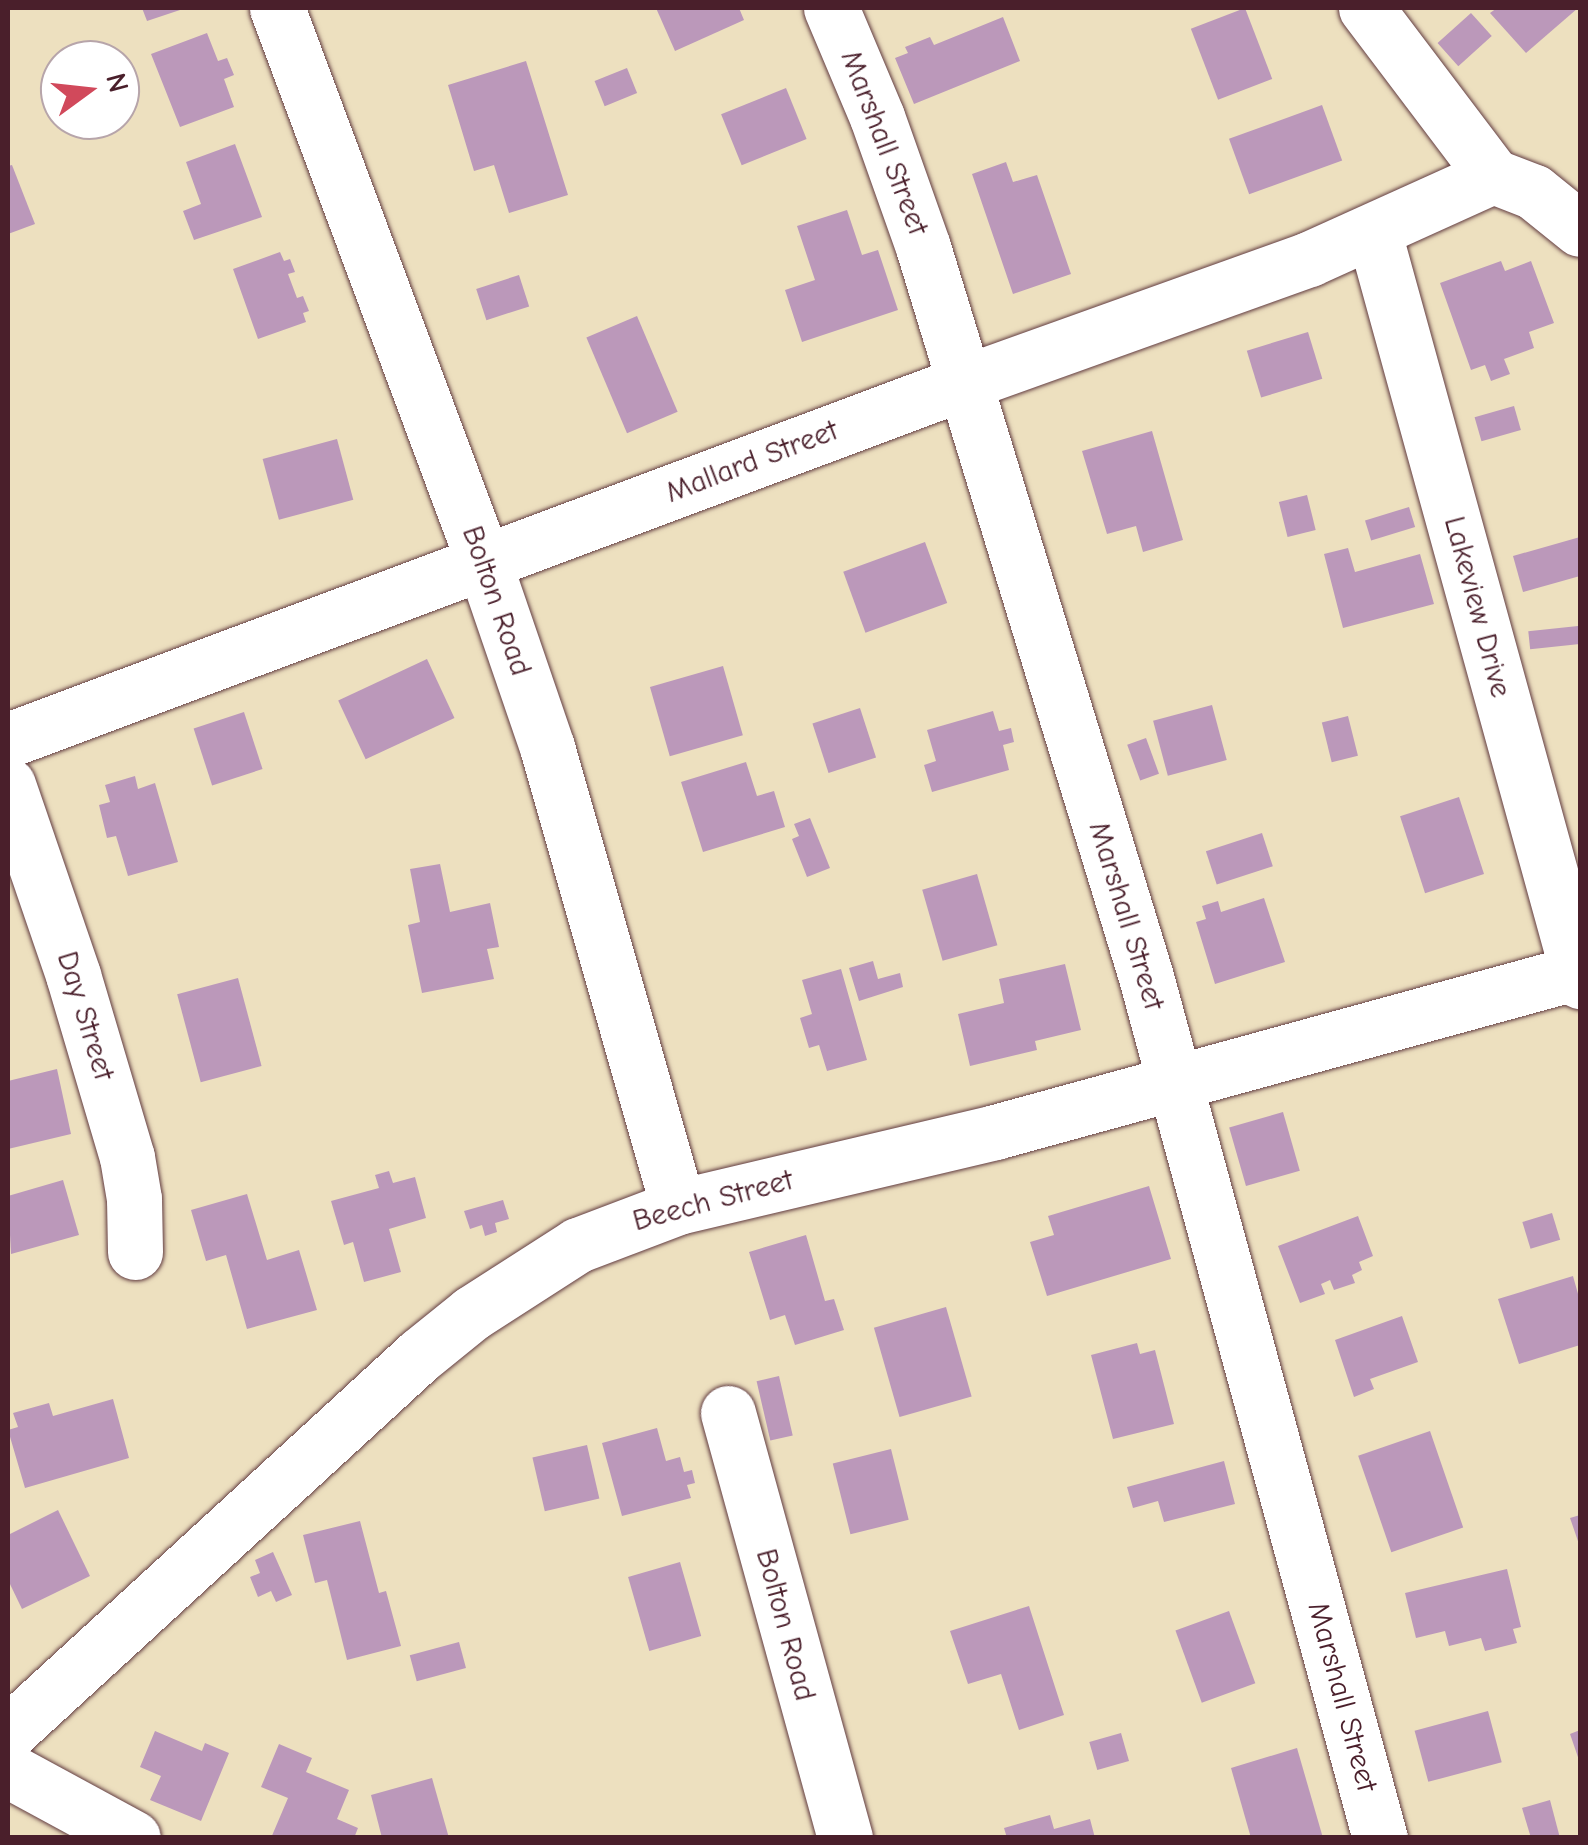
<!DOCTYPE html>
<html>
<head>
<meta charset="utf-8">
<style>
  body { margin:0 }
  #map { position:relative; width:1588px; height:1845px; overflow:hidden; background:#ede0bf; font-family:"Comic Neue",sans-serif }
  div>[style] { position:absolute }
  .building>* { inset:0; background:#bb98ba; transform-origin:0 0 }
  .roads { filter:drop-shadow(0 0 2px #623c41) drop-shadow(0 0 2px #623c41) }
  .minor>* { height:55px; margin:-27.5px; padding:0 27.5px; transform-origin:27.5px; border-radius:27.5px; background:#fff }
  .tertiary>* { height:55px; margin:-27.5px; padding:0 27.5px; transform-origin:27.5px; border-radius:27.5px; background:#fff }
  span { translate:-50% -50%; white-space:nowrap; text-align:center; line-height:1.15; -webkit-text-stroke:9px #fff; paint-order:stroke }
  .street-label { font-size:30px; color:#4a1f2b }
  .frame { position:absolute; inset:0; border:10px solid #4a1f2b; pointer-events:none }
  .north { position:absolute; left:40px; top:40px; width:100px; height:100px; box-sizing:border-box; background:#fff; border:2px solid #b7a5aa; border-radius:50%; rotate:75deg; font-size:28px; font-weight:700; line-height:40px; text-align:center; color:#4a1f2b }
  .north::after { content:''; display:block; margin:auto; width:35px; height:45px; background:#d1495b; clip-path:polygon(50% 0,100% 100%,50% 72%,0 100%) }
</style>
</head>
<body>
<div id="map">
  <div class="building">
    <div style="clip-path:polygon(142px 8px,186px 8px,147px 21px)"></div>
    <div style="clip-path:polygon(656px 8px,739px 8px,744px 20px,675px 51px)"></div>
    <div style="left:1245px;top:8px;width:76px;height:58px;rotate:69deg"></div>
    <div style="clip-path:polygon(1497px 8px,1578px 8px,1526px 53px,1490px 13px)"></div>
    <div style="left:1471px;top:13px;width:31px;height:45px;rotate:48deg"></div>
    <div style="clip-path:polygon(1003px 17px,1020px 61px,914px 104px,895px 58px,908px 53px,905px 47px,930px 37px,934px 45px)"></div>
    <div style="clip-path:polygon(207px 33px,218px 61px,227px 58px,234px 75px,224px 79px,234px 107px,180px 127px,151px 54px)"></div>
    <div style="clip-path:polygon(526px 61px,568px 195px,509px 213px,494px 165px,474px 171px,448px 85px)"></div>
    <div style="left:627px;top:68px;width:27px;height:35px;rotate:68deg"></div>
    <div style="left:786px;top:88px;width:55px;height:70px;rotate:68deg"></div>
    <div style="left:1322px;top:105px;width:59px;height:99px;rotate:70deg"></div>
    <div style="clip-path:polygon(235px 144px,262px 217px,194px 240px,183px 211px,201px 204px,186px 162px)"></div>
    <div style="clip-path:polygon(1006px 162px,1013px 182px,1037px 175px,1071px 274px,1013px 294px,972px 174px)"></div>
    <div style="clip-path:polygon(12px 165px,35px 224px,8px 234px,8px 166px)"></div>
    <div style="clip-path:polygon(847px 210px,862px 255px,878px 250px,898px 310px,802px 342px,785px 290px,815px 280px,797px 226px)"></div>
    <div style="clip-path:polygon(280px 252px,284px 261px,290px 259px,295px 272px,288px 274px,297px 298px,303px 296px,309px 311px,303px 313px,306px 322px,258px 339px,233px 269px)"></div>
    <div style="clip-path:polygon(1501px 261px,1505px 271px,1531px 261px,1554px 323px,1529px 332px,1534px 348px,1504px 359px,1510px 374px,1491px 381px,1485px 365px,1471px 370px,1440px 283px)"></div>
    <div style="left:519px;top:275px;width:33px;height:45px;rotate:72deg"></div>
    <div style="left:637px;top:316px;width:104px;height:55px;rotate:67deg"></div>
    <div style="left:1308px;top:332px;width:49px;height:64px;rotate:73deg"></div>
    <div style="left:1514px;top:406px;width:25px;height:41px;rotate:74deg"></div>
    <div style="clip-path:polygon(1152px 431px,1183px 540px,1143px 552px,1136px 526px,1107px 534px,1082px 451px)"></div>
    <div style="left:337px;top:439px;width:63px;height:77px;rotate:75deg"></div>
    <div style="left:1307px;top:495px;width:36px;height:29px;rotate:76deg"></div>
    <div style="left:1409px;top:507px;width:21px;height:46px;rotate:73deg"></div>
    <div style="clip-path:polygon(1580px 537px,1580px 576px,1523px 592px,1513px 556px)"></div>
    <div style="left:925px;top:542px;width:65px;height:87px;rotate:70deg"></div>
    <div style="clip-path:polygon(1348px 548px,1355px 572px,1420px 554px,1434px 604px,1343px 628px,1324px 554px)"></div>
    <div style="left:1578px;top:626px;width:18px;height:50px;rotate:84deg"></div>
    <div style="left:427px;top:659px;width:65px;height:98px;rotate:65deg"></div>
    <div style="left:723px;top:666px;width:72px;height:76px;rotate:74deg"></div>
    <div style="left:1212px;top:705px;width:57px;height:61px;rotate:75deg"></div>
    <div style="left:860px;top:708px;width:52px;height:50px;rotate:72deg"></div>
    <div style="clip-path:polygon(993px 711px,999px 731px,1011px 728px,1014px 742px,1003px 745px,1009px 770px,932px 792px,924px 765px,936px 761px,927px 730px)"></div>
    <div style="left:244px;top:712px;width:60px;height:53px;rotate:72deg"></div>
    <div style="left:1348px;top:716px;width:41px;height:27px;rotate:76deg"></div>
    <div style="left:1146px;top:738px;width:38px;height:20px;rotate:70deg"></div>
    <div style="clip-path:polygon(746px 762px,757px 796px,774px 791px,785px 827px,703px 852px,681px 782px)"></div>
    <div style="clip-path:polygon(135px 776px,138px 789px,155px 783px,178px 862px,128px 876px,116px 836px,107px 838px,99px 805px,110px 802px,105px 785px)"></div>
    <div style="left:1459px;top:797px;width:81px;height:62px;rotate:72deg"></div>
    <div style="clip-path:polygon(810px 818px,830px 868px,807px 877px,792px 839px,799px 836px,794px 824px)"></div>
    <div style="left:1262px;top:833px;width:35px;height:59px;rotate:72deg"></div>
    <div style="clip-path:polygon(440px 864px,450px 912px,490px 903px,499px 947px,487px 949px,494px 979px,422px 993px,408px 925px,420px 922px,410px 869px)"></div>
    <div style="left:977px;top:874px;width:74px;height:57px;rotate:74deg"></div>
    <div style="clip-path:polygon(1264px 898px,1285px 962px,1215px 984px,1196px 922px,1206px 919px,1202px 906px,1218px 901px,1221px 912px)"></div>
    <div style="clip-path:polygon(873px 961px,878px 979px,900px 973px,903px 987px,859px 1001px,849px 968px)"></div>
    <div style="clip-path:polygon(1065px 964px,1081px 1030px,1035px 1041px,1037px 1050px,970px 1066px,958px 1014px,1004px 1003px,999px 979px)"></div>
    <div style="clip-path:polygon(841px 969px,867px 1060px,827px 1071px,819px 1045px,809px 1048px,800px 1018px,812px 1014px,802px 980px)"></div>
    <div style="left:238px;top:978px;width:91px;height:63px;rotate:75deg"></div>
    <div style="clip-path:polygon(57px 1069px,71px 1134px,8px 1149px,8px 1081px)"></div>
    <div style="left:1283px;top:1112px;width:61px;height:56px;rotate:74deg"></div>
    <div style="clip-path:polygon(389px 1171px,393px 1183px,415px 1177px,426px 1218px,389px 1229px,401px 1272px,364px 1282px,353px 1242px,344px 1245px,331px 1201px,379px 1188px,375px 1175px)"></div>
    <div style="clip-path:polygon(63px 1180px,79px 1235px,11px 1254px,8px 1196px)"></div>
    <div style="clip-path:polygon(1149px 1186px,1171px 1259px,1047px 1296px,1030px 1242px,1054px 1235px,1048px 1216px)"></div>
    <div style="clip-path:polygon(247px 1194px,267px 1260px,299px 1250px,317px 1310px,247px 1329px,226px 1255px,206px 1261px,191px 1210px)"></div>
    <div style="clip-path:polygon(503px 1200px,509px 1219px,495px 1223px,497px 1232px,485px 1236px,482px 1225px,470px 1229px,464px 1211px)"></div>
    <div style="left:1552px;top:1213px;width:28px;height:31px;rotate:73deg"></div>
    <div style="clip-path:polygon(1358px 1216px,1373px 1256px,1359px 1262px,1362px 1270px,1352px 1275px,1355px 1283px,1334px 1290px,1330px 1280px,1321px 1284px,1325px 1294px,1300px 1303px,1278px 1246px)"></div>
    <div style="clip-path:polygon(806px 1235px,825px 1301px,834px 1299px,844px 1330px,795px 1345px,785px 1315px,770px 1320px,749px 1252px)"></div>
    <div style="clip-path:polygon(1573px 1276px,1580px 1301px,1580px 1345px,1519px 1364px,1498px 1299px)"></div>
    <div style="left:946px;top:1307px;width:93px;height:75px;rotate:74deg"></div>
    <div style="clip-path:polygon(1402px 1316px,1418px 1362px,1370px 1379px,1374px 1389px,1354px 1397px,1335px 1340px)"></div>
    <div style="clip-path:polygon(1137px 1343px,1140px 1354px,1155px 1350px,1174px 1424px,1113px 1439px,1091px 1355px)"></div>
    <div style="left:779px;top:1376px;width:61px;height:23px;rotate:77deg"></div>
    <div style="clip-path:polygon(113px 1399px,129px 1458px,25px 1488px,8px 1430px,18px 1427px,13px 1413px,49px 1403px,53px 1416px)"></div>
    <div style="clip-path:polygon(657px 1428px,666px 1461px,680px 1457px,684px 1472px,692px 1470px,695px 1483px,687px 1485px,691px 1498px,622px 1516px,602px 1443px)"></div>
    <div style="left:1430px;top:1431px;width:102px;height:76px;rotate:71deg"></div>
    <div style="left:587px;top:1445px;width:55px;height:56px;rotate:77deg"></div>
    <div style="left:891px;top:1449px;width:73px;height:60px;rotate:76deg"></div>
    <div style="clip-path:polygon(1224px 1461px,1235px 1504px,1164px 1522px,1158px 1501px,1133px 1508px,1127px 1487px)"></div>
    <div style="clip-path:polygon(58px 1510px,90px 1576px,22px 1609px,8px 1580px,8px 1535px)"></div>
    <div style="clip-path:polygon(1580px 1515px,1580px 1547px,1570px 1518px)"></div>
    <div style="clip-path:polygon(360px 1521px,379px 1593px,386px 1591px,401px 1646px,347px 1660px,327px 1580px,315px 1583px,303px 1535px)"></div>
    <div style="clip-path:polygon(273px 1552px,292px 1595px,276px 1602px,271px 1591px,258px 1597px,250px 1577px,260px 1573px,255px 1560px)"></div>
    <div style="left:680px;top:1562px;width:77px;height:54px;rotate:74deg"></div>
    <div style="clip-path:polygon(1507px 1569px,1521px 1627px,1513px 1629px,1517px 1643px,1485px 1651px,1481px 1638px,1449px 1646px,1445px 1631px,1416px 1638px,1405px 1593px)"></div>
    <div style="clip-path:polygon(1029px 1606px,1064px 1715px,1019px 1730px,1001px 1674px,968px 1684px,950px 1631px)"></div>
    <div style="left:1229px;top:1611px;width:77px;height:57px;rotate:70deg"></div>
    <div style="left:459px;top:1642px;width:27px;height:51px;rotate:75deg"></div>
    <div style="left:1488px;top:1711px;width:53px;height:76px;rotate:75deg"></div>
    <div style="clip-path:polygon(1580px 1730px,1580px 1763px,1570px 1734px)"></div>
    <div style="clip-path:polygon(155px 1731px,202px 1751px,205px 1743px,229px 1753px,201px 1821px,150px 1800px,161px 1776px,140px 1767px)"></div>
    <div style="left:1121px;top:1733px;width:29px;height:33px;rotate:74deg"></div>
    <div style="clip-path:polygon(279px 1744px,312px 1758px,306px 1772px,349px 1790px,337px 1819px,358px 1828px,354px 1838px,271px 1838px,288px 1798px,261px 1787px)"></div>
    <div style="clip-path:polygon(1297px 1748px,1323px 1838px,1251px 1838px,1231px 1768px)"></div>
    <div style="clip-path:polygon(432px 1778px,449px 1838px,382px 1838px,371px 1795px)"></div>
    <div style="clip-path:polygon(1550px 1800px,1560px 1838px,1531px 1838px,1522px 1808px)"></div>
    <div style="clip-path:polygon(1050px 1815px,1054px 1829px,1090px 1819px,1095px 1838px,1007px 1838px,1004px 1828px)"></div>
  </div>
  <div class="roads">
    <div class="minor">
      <div style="left:277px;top:8px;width:592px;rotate:69.55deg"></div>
      <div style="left:484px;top:563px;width:194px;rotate:71.1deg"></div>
      <div style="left:547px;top:747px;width:478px;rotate:74.1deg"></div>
      <div style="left:831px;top:8px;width:118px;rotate:67.1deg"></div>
      <div style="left:877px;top:117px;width:138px;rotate:70.5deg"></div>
      <div style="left:923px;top:247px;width:763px;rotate:73.01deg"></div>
      <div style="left:1146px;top:977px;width:892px;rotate:74.8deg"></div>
      <div style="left:1366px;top:8px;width:211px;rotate:52.9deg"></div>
      <div style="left:1493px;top:176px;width:44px;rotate:21.3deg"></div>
      <div style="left:1534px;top:192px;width:59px;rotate:38.8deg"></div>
      <div style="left:1374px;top:233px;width:776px;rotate:74.6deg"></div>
      <div style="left:8px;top:740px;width:1020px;rotate:-20.5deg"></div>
      <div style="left:963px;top:383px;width:368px;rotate:-19.7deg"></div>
      <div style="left:1309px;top:259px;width:202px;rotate:-24.3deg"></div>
      <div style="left:8px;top:785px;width:201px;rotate:71.1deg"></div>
      <div style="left:73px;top:975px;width:190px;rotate:73.5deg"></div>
      <div style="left:127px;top:1157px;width:43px;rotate:80.5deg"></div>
      <div style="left:134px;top:1199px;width:53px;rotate:88.9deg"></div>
      <div style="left:728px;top:1413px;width:441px;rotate:74.6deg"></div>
      <div style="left:8px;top:1733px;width:559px;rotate:-42.54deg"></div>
      <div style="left:420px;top:1355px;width:67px;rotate:-38.9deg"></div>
      <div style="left:472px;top:1313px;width:126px;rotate:-32.7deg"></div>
      <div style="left:578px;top:1245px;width:107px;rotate:-20.8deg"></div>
      <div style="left:678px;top:1207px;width:326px;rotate:-13.3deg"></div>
      <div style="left:995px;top:1132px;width:605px;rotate:-15.35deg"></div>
    </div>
    <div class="tertiary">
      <div style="left:8px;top:1770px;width:142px;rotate:28.5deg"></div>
    </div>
  </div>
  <div class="street-label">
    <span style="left:884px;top:143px;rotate:69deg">Marshall Street</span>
    <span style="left:752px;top:462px;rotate:-21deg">Mallard Street</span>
    <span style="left:496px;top:601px;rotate:71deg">Bolton Road</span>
    <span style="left:1477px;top:607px;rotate:75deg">Lakeview Drive</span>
    <span style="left:1126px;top:916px;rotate:73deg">Marshall Street</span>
    <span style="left:85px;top:1016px;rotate:73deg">Day Street</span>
    <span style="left:713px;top:1201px;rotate:-15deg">Beech Street</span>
    <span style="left:785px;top:1625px;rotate:75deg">Bolton Road</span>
    <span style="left:1342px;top:1697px;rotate:75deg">Marshall Street</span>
  </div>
  <div class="frame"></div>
  <div class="north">N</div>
</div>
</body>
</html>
